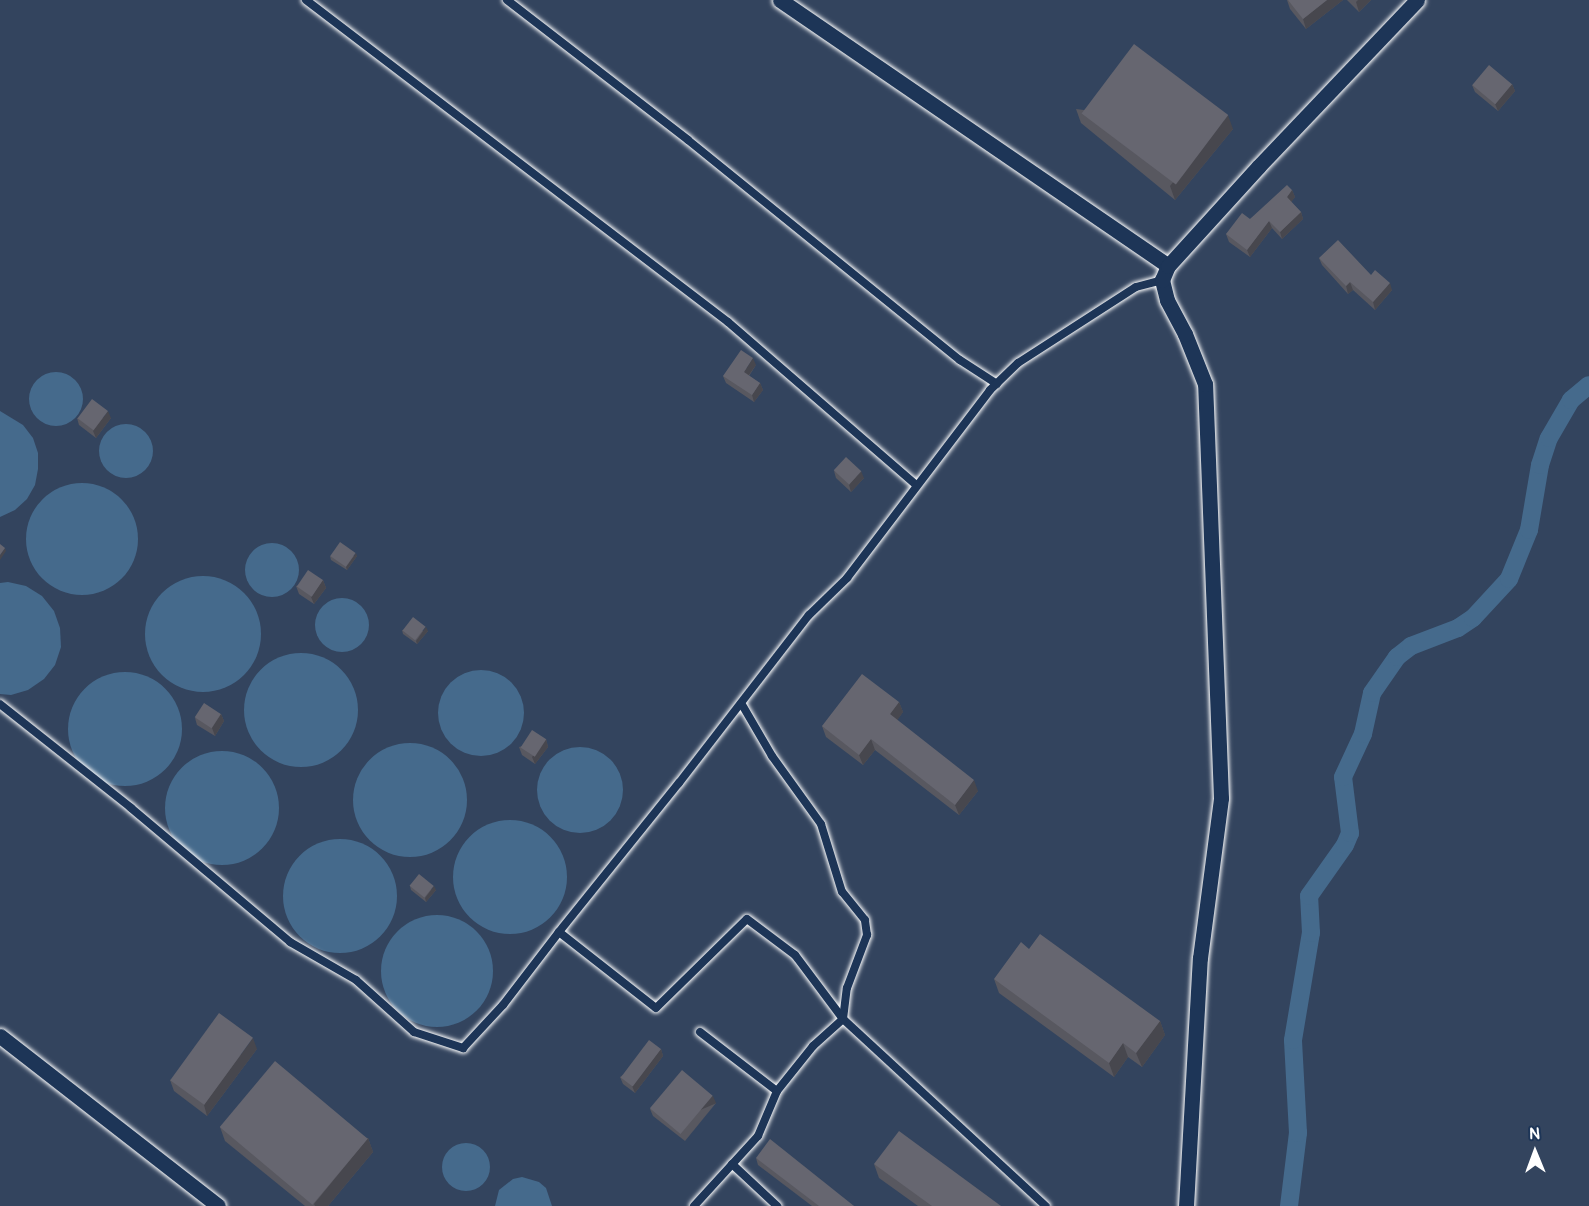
<!DOCTYPE html>
<html>
<head>
<meta charset="utf-8">
<style>
  body { margin:0 }
  #map { position:relative; width:1589px; height:1206px; overflow:hidden; background:#33445e; font-family:Pangolin,sans-serif }
  div>[style] { position:absolute }
  .water>* { inset:0; background:#456a8c }
  .round { border-radius:50% }
  .canal>* { height:18px; margin:-9px; padding:0 9px; transform-origin:9px; border-radius:9px; background:#456a8c }
  .roads { filter:drop-shadow(0 0 2px #fff) drop-shadow(0 0 2px #fff) }
  .lane>* { height:8px; margin:-4px; padding:0 4px; transform-origin:4px; border-radius:4px; background:#1d3557 }
  .street>* { height:15px; margin:-7.5px; padding:0 7.5px; transform-origin:7.5px; border-radius:7.5px; background:#1d3557 }
  .wall>* { inset:0; background:#585860 }
  .shaded-wall>* { inset:0; background:#47474e; transform-origin:0 0 }
  .building>* { inset:0; background:#666670; transform-origin:0 0 }
  span { translate:-50% -50%; white-space:nowrap; text-align:center; line-height:1.15; -webkit-text-stroke:4.5px #1d3557; paint-order:stroke }
  .north { position:absolute; left:1505px; top:1122px; width:60px; height:60px; -webkit-text-stroke:4px #1d3557; paint-order:stroke; rotate:359deg; font-size:16px; font-weight:700; line-height:24px; text-align:center; color:#fff }
  .north::after { content:''; display:block; margin:auto; width:21px; height:27px; background:#fff; clip-path:polygon(50% 0,100% 100%,50% 72%,0 100%) }
</style>
</head>
<body>
<div id="map">
  <div class="water">
    <div class="round" style="left:29px;top:372px;width:54px;height:54px"></div>
    <div style="clip-path:polygon(0 411px,23px 425px,33px 438px,38px 453px,38px 469px,35px 485px,27px 499px,15px 510px,0 517px)"></div>
    <div class="round" style="left:99px;top:424px;width:54px;height:54px"></div>
    <div class="round" style="left:26px;top:483px;width:112px;height:112px"></div>
    <div class="round" style="left:245px;top:543px;width:54px;height:54px"></div>
    <div class="round" style="left:145px;top:576px;width:116px;height:116px"></div>
    <div style="clip-path:polygon(8px 582px,26px 586px,42px 596px,54px 611px,60px 628px,61px 647px,55px 665px,44px 679px,28px 690px,11px 695px,0 694px,0 583px)"></div>
    <div class="round" style="left:315px;top:598px;width:54px;height:54px"></div>
    <div class="round" style="left:244px;top:653px;width:114px;height:114px"></div>
    <div class="round" style="left:438px;top:670px;width:86px;height:86px"></div>
    <div class="round" style="left:68px;top:672px;width:114px;height:114px"></div>
    <div class="round" style="left:353px;top:743px;width:114px;height:114px"></div>
    <div class="round" style="left:537px;top:747px;width:86px;height:86px"></div>
    <div class="round" style="left:165px;top:751px;width:114px;height:114px"></div>
    <div class="round" style="left:453px;top:820px;width:114px;height:114px"></div>
    <div class="round" style="left:283px;top:839px;width:114px;height:114px"></div>
    <div class="round" style="left:381px;top:915px;width:112px;height:112px"></div>
    <div class="round" style="left:442px;top:1143px;width:48px;height:48px"></div>
    <div style="clip-path:polygon(522px 1177px,539px 1182px,546px 1188px,552px 1206px,495px 1206px,499px 1190px,513px 1179px)"></div>
  </div>
  <div class="canal">
    <div style="left:1289px;top:1206px;width:74px;rotate:-83deg"></div>
    <div style="left:1298px;top:1133px;width:93px;rotate:-93.1deg"></div>
    <div style="left:1293px;top:1040px;width:109px;rotate:-80.5deg"></div>
    <div style="left:1311px;top:933px;width:37px;rotate:-93deg"></div>
    <div style="left:1309px;top:896px;width:62px;rotate:-54.8deg"></div>
    <div style="left:1345px;top:845px;width:13px;rotate:-67deg"></div>
    <div style="left:1350px;top:833px;width:56px;rotate:-97.1deg"></div>
    <div style="left:1343px;top:777px;width:47px;rotate:-65.1deg"></div>
    <div style="left:1363px;top:734px;width:42px;rotate:-77.6deg"></div>
    <div style="left:1372px;top:693px;width:44px;rotate:-55.2deg"></div>
    <div style="left:1397px;top:657px;width:18px;rotate:-38deg"></div>
    <div style="left:1411px;top:646px;width:50px;rotate:-21deg"></div>
    <div style="left:1458px;top:628px;width:18px;rotate:-34deg"></div>
    <div style="left:1473px;top:618px;width:53px;rotate:-47.3deg"></div>
    <div style="left:1509px;top:579px;width:53px;rotate:-67.8deg"></div>
    <div style="left:1529px;top:530px;width:66px;rotate:-80.4deg"></div>
    <div style="left:1540px;top:465px;width:28px;rotate:-72deg"></div>
    <div style="left:1549px;top:438px;width:44px;rotate:-59.9deg"></div>
    <div style="left:1571px;top:400px;width:23px;rotate:-40deg"></div>
  </div>
  <div class="roads">
    <div class="lane">
      <div style="left:306px;top:0;width:531px;rotate:37.34deg"></div>
      <div style="left:728px;top:322px;width:249px;rotate:40.9deg"></div>
      <div style="left:507px;top:0;width:229px;rotate:37.7deg"></div>
      <div style="left:688px;top:140px;width:350px;rotate:39deg"></div>
      <div style="left:960px;top:360px;width:44px;rotate:33deg"></div>
      <div style="left:0;top:704px;width:167px;rotate:38.4deg"></div>
      <div style="left:131px;top:808px;width:208px;rotate:40.1deg"></div>
      <div style="left:290px;top:942px;width:76px;rotate:29.9deg"></div>
      <div style="left:356px;top:980px;width:78px;rotate:41.9deg"></div>
      <div style="left:414px;top:1032px;width:52px;rotate:18.1deg"></div>
      <div style="left:463px;top:1048px;width:59px;rotate:-47.1deg"></div>
      <div style="left:503px;top:1005px;width:92px;rotate:-52.5deg"></div>
      <div style="left:559px;top:932px;width:123px;rotate:38.1deg"></div>
      <div style="left:656px;top:1008px;width:127px;rotate:-44.4deg"></div>
      <div style="left:747px;top:919px;width:60px;rotate:36.9deg"></div>
      <div style="left:795px;top:955px;width:80px;rotate:53.1deg"></div>
      <div style="left:843px;top:1019px;width:276px;rotate:42.7deg"></div>
      <div style="left:559px;top:932px;width:191px;rotate:-51.2deg"></div>
      <div style="left:679px;top:783px;width:212px;rotate:-52.3deg"></div>
      <div style="left:809px;top:615px;width:53px;rotate:-44.2deg"></div>
      <div style="left:847px;top:578px;width:236px;rotate:-52.7deg"></div>
      <div style="left:990px;top:390px;width:39px;rotate:-44deg"></div>
      <div style="left:1018px;top:363px;width:140px;rotate:-32.8deg"></div>
      <div style="left:1136px;top:287px;width:27px;rotate:-15deg"></div>
      <div style="left:700px;top:1032px;width:97px;rotate:37.5deg"></div>
      <div style="left:732px;top:1164px;width:62px;rotate:43deg"></div>
      <div style="left:694px;top:1206px;width:95px;rotate:-47.6deg"></div>
      <div style="left:758px;top:1136px;width:49px;rotate:-67.1deg"></div>
      <div style="left:777px;top:1091px;width:58px;rotate:-51.3deg"></div>
      <div style="left:813px;top:1046px;width:40px;rotate:-42deg"></div>
      <div style="left:843px;top:1019px;width:31px;rotate:-83deg"></div>
      <div style="left:847px;top:988px;width:57px;rotate:-69.3deg"></div>
      <div style="left:867px;top:935px;width:15px;rotate:-98deg"></div>
      <div style="left:865px;top:920px;width:36px;rotate:-129deg"></div>
      <div style="left:842px;top:892px;width:71px;rotate:-107.2deg"></div>
      <div style="left:821px;top:824px;width:84px;rotate:-125.8deg"></div>
      <div style="left:772px;top:756px;width:61px;rotate:-120.3deg"></div>
    </div>
    <div class="street">
      <div style="left:780px;top:0;width:470px;rotate:34.4deg"></div>
      <div style="left:0;top:1036px;width:276px;rotate:37.9deg"></div>
      <div style="left:1186px;top:1206px;width:248px;rotate:-86.8deg"></div>
      <div style="left:1200px;top:958px;width:161px;rotate:-82.5deg"></div>
      <div style="left:1221px;top:798px;width:414px;rotate:-92.2deg"></div>
      <div style="left:1205px;top:384px;width:54px;rotate:-111.8deg"></div>
      <div style="left:1185px;top:334px;width:38px;rotate:-118deg"></div>
      <div style="left:1167px;top:300px;width:21px;rotate:-104deg"></div>
      <div style="left:1162px;top:280px;width:15px;rotate:-67deg"></div>
      <div style="left:1168px;top:266px;width:135px;rotate:-47.7deg"></div>
      <div style="left:1259px;top:166px;width:229px;rotate:-46.4deg"></div>
    </div>
  </div>
  <div class="wall">
    <div style="clip-path:polygon(1287px 0,1343px 0,1306px 29px,1290px 9px)"></div>
    <div style="clip-path:polygon(1347px 0,1371px 0,1359px 12px)"></div>
    <div style="clip-path:polygon(1512px 84px,1515px 91px,1498px 111px,1475px 92px,1472px 85px)"></div>
    <div style="clip-path:polygon(1076px 109px,1233px 129px,1175px 200px,1081px 123px)"></div>
    <div style="clip-path:polygon(1292px 190px,1295px 197px,1291px 202px,1301px 212px,1303px 219px,1282px 239px,1272px 228px,1250px 257px,1229px 242px,1226px 234px,1250px 219px)"></div>
    <div style="clip-path:polygon(1319px 258px,1371px 275px,1392px 290px,1375px 310px,1353px 290px,1348px 294px,1322px 265px)"></div>
    <div style="clip-path:polygon(756px 365px,749px 376px,760px 383px,763px 390px,754px 402px,726px 383px,723px 376px)"></div>
    <div style="clip-path:polygon(77px 418px,111px 418px,96px 438px,79px 425px)"></div>
    <div style="clip-path:polygon(834px 471px,864px 478px,851px 492px,836px 478px)"></div>
    <div style="clip-path:polygon(330px 556px,357px 556px,347px 570px,331px 560px)"></div>
    <div style="clip-path:polygon(323px 580px,326px 588px,314px 604px,299px 594px,296px 586px)"></div>
    <div style="clip-path:polygon(402px 630px,428px 631px,417px 644px,403px 634px)"></div>
    <div style="clip-path:polygon(899px 702px,903px 712px,897px 720px,978px 791px,959px 815px,875px 750px,863px 765px,826px 737px,822px 726px)"></div>
    <div style="clip-path:polygon(221px 714px,224px 721px,215px 736px,197px 725px,195px 718px)"></div>
    <div style="clip-path:polygon(546px 739px,548px 747px,535px 764px,522px 755px,519px 747px)"></div>
    <div style="clip-path:polygon(410px 886px,436px 890px,426px 902px,411px 890px)"></div>
    <div style="clip-path:polygon(994px 979px,1160px 1021px,1165px 1035px,1142px 1067px,1128px 1057px,1114px 1077px,999px 993px)"></div>
    <div style="clip-path:polygon(257px 1049px,207px 1116px,174px 1091px,170px 1080px)"></div>
    <div style="clip-path:polygon(661px 1049px,663px 1056px,635px 1093px,623px 1084px,620px 1077px)"></div>
    <div style="clip-path:polygon(716px 1103px,685px 1141px,653px 1116px,650px 1109px)"></div>
    <div style="clip-path:polygon(220px 1127px,368px 1138px,373px 1152px,328px 1206px,305px 1206px,225px 1141px)"></div>
    <div style="clip-path:polygon(756px 1158px,854px 1206px,812px 1206px,758px 1165px)"></div>
    <div style="clip-path:polygon(874px 1164px,1001px 1206px,918px 1206px,879px 1178px)"></div>
  </div>
  <div class="shaded-wall">
    <div style="clip-path:polygon(1327px 0,1343px 0,1306px 29px,1303px 19px)"></div>
    <div style="clip-path:polygon(1358px 0,1371px 0,1359px 12px,1356px 2px)"></div>
    <div style="clip-path:polygon(1512px 84px,1515px 91px,1498px 111px,1495px 104px)"></div>
    <div style="clip-path:polygon(1228px 115px,1233px 129px,1175px 200px,1170px 186px)"></div>
    <div style="clip-path:polygon(1292px 190px,1295px 197px,1289px 205px,1287px 197px)"></div>
    <div style="clip-path:polygon(1301px 212px,1303px 219px,1282px 239px,1280px 232px)"></div>
    <div style="clip-path:polygon(1269px 221px,1272px 228px,1250px 257px,1247px 250px)"></div>
    <div style="clip-path:polygon(1350px 282px,1353px 290px,1348px 294px,1346px 286px)"></div>
    <div style="clip-path:polygon(1390px 283px,1392px 290px,1375px 310px,1373px 302px)"></div>
    <div style="clip-path:polygon(753px 358px,756px 365px,746px 379px,744px 372px)"></div>
    <div style="clip-path:polygon(760px 383px,763px 390px,754px 402px,752px 395px)"></div>
    <div style="clip-path:polygon(108px 411px,111px 418px,96px 438px,93px 431px)"></div>
    <div style="clip-path:polygon(861px 471px,864px 478px,851px 492px,849px 485px)"></div>
    <div style="clip-path:polygon(5px 548px,6px 551px,0 560px,0 555px)"></div>
    <div style="clip-path:polygon(356px 553px,357px 556px,347px 570px,346px 567px)"></div>
    <div style="clip-path:polygon(323px 580px,326px 588px,314px 604px,311px 597px)"></div>
    <div style="clip-path:polygon(426px 627px,428px 631px,417px 644px,416px 641px)"></div>
    <div style="clip-path:polygon(899px 702px,903px 712px,894px 725px,890px 714px)"></div>
    <div style="clip-path:polygon(221px 714px,224px 721px,215px 736px,212px 728px)"></div>
    <div style="clip-path:polygon(546px 739px,548px 747px,535px 764px,532px 757px)"></div>
    <div style="clip-path:polygon(871px 739px,875px 750px,863px 765px,859px 755px)"></div>
    <div style="clip-path:polygon(974px 780px,978px 791px,959px 815px,955px 805px)"></div>
    <div style="clip-path:polygon(434px 886px,436px 890px,426px 902px,425px 898px)"></div>
    <div style="clip-path:polygon(1160px 1021px,1165px 1035px,1142px 1067px,1136px 1053px)"></div>
    <div style="clip-path:polygon(253px 1038px,257px 1049px,207px 1116px,204px 1105px)"></div>
    <div style="clip-path:polygon(1123px 1043px,1128px 1057px,1114px 1077px,1109px 1063px)"></div>
    <div style="clip-path:polygon(661px 1049px,663px 1056px,635px 1093px,632px 1086px)"></div>
    <div style="left:713px;top:1096px;width:8px;height:49px;rotate:67deg"></div>
    <div style="clip-path:polygon(368px 1138px,373px 1152px,328px 1206px,315px 1206px,314px 1204px)"></div>
  </div>
  <div class="building">
    <div style="clip-path:polygon(1288px 0,1327px 0,1303px 19px)"></div>
    <div style="left:1134px;top:44px;width:118px;height:87px;rotate:37deg"></div>
    <div style="left:1489px;top:65px;width:30px;height:26px;rotate:40deg"></div>
    <div style="clip-path:polygon(1287px 185px,1292px 190px,1287px 197px,1301px 212px,1280px 232px,1269px 221px,1247px 250px,1226px 234px,1242px 213px,1250px 219px)"></div>
    <div style="clip-path:polygon(1338px 240px,1371px 275px,1375px 270px,1390px 283px,1373px 302px,1350px 282px,1346px 286px,1319px 258px)"></div>
    <div style="clip-path:polygon(741px 350px,753px 358px,744px 372px,760px 383px,752px 395px,723px 376px)"></div>
    <div style="left:92px;top:399px;width:20px;height:24px;rotate:37deg"></div>
    <div style="left:846px;top:457px;width:21px;height:18px;rotate:43deg"></div>
    <div style="left:340px;top:542px;width:19px;height:17px;rotate:35deg"></div>
    <div style="clip-path:polygon(0 544px,5px 548px,0 555px)"></div>
    <div style="left:308px;top:570px;width:18px;height:20px;rotate:34deg"></div>
    <div style="left:413px;top:617px;width:16px;height:17px;rotate:38deg"></div>
    <div style="clip-path:polygon(862px 674px,899px 702px,890px 714px,974px 780px,955px 805px,871px 739px,859px 755px,822px 726px)"></div>
    <div style="left:204px;top:703px;width:20px;height:17px;rotate:33deg"></div>
    <div style="left:532px;top:730px;width:17px;height:21px;rotate:33deg"></div>
    <div style="left:419px;top:874px;width:19px;height:15px;rotate:39deg"></div>
    <div style="clip-path:polygon(1040px 934px,1160px 1021px,1136px 1053px,1123px 1043px,1109px 1063px,994px 979px,1021px 942px,1029px 949px)"></div>
    <div style="left:219px;top:1013px;width:42px;height:83px;rotate:36deg"></div>
    <div style="left:649px;top:1040px;width:15px;height:47px;rotate:37deg"></div>
    <div style="left:275px;top:1061px;width:121px;height:86px;rotate:40deg"></div>
    <div style="left:682px;top:1070px;width:40px;height:50px;rotate:40deg"></div>
    <div style="clip-path:polygon(899px 1131px,1001px 1206px,932px 1206px,874px 1164px)"></div>
    <div style="clip-path:polygon(770px 1139px,854px 1206px,819px 1206px,756px 1158px)"></div>
  </div>
  <div class="north">N</div>
</div>
</body>
</html>
